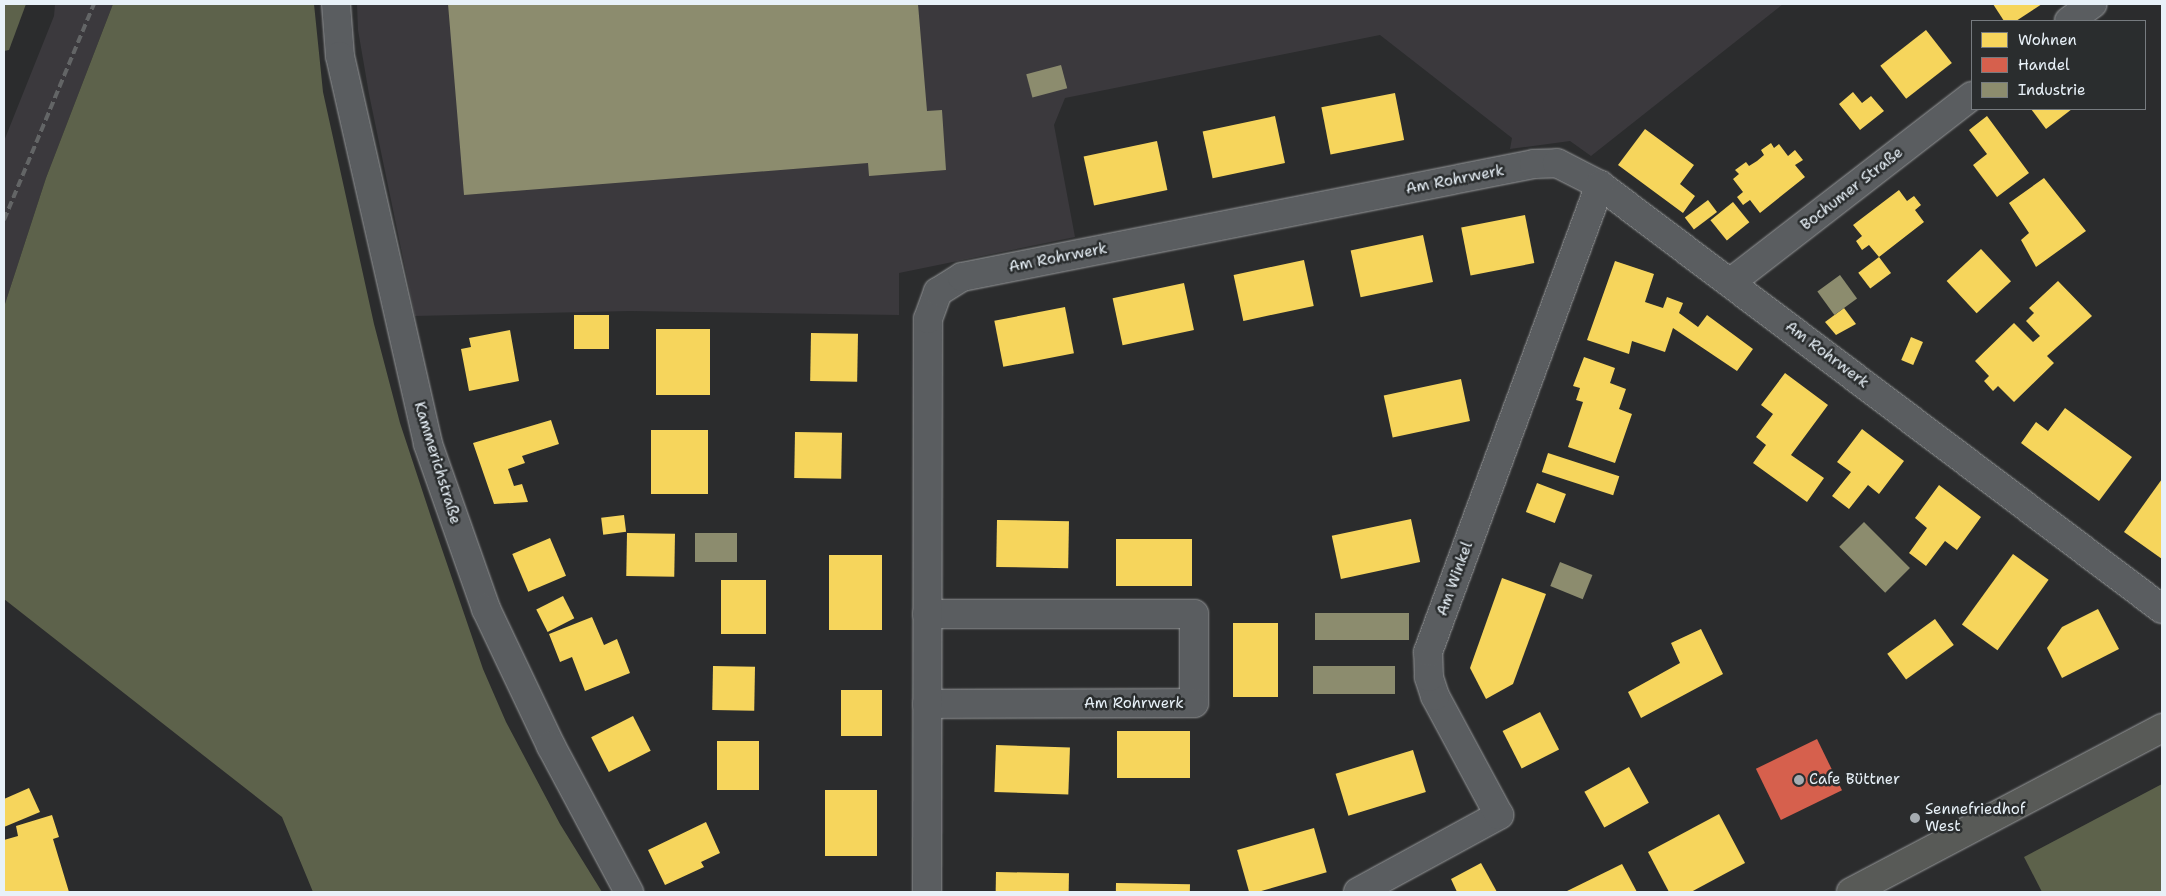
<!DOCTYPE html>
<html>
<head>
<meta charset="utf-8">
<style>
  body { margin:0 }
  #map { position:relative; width:2166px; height:896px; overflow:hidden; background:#2b2c2d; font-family:"Shantell Sans",sans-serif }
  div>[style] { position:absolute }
  .built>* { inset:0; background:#3b393d }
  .green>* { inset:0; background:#5d624b }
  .homes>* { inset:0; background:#f6d55c; transform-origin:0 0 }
  .shops>* { inset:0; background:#d6604d; transform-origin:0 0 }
  .industry>* { inset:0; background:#8c8c6e; transform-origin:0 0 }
  .roads { filter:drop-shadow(0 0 1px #96989a) drop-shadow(0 0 1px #96989a) }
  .minor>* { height:28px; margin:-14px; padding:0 14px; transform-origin:14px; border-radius:14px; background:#5a5d60 }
  .major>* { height:28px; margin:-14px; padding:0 14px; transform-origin:14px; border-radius:14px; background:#585a57 }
  .rail>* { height:4px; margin-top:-2px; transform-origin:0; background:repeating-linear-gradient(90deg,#636566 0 8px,transparent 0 12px) }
  .dots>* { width:14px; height:14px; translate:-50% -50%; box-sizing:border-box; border:2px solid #2a2d2e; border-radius:50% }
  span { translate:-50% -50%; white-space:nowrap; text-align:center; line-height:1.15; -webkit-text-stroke:5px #2a2d2e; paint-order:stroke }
  .street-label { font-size:15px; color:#e8f1f8 }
  .poi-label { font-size:15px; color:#e8f1f8 }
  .left { translate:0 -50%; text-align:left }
  .frame { position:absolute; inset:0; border:5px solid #e8f1f8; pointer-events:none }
  .legend { position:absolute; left:1971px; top:20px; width:175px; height:90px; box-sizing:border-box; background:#2a2d2e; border:1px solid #767b7f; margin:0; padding:6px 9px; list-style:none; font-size:15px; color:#e8f1f8 }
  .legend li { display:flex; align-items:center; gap:10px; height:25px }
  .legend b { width:25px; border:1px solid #767b7f }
</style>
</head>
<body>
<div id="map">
  <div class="built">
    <div style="clip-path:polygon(55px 4px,113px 4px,46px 178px,4px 307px,4px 141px,54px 16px)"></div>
    <div style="clip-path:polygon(357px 4px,1783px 4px,1591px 156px,1570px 141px,1510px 149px,1512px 138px,1380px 35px,1065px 98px,1054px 125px,1075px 237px,899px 273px,899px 315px,630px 311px,415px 316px,369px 94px,358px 30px)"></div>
  </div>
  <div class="green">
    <div style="clip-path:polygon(4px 4px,26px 4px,9px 50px,4px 51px)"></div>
    <div style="clip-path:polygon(113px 4px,314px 4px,323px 92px,374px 324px,400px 423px,431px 517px,483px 669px,506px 722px,560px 824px,602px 892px,313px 892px,282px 817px,4px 599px,4px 307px,46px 178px)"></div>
    <div style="clip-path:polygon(2162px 784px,2162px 892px,2042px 892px,2024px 857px)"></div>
  </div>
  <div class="homes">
    <div style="clip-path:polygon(1993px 4px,2042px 4px,2016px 21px,2004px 21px)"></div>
    <div style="left:1926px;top:30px;width:42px;height:58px;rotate:52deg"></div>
    <div style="clip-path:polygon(1853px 92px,1862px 103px,1871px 96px,1884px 111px,1860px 130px,1839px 104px)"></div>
    <div style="left:1395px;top:93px;width:48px;height:75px;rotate:79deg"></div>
    <div style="clip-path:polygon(2031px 109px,2072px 109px,2046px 129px)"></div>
    <div style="left:1275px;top:116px;width:48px;height:74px;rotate:78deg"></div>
    <div style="clip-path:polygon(1987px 116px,2029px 173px,1997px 197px,1973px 165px,1987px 154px,1969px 130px)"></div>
    <div style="clip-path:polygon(1645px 129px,1694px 165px,1680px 184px,1695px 196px,1683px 213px,1618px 165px)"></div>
    <div style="left:1157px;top:141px;width:50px;height:75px;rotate:78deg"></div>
    <div style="clip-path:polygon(1771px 143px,1774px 148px,1779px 144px,1788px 156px,1795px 150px,1803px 160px,1795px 165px,1805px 177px,1760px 213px,1750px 200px,1743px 205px,1737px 197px,1743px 192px,1733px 179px,1739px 174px,1735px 170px,1746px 162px,1749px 166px,1757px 161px,1764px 155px,1761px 150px)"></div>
    <div style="clip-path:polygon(2044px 178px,2086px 231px,2036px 267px,2021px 240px,2029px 233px,2009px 203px)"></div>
    <div style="clip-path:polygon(1899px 190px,1907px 201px,1914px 196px,1921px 205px,1915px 210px,1924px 222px,1879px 257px,1869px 245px,1862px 250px,1856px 241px,1862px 236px,1853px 225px)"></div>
    <div style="left:1708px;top:200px;width:15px;height:29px;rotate:53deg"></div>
    <div style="left:1733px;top:202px;width:26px;height:29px;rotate:51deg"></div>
    <div style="left:1525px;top:215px;width:49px;height:65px;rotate:79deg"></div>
    <div style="left:1423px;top:235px;width:48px;height:74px;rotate:78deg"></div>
    <div style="left:1981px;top:249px;width:44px;height:47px;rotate:47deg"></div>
    <div style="left:1879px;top:257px;width:20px;height:26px;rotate:53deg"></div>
    <div style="left:1304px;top:260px;width:47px;height:72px;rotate:78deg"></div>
    <div style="clip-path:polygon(1615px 261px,1654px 274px,1645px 302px,1663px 308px,1667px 297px,1683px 303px,1679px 313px,1698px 327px,1707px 315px,1753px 349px,1737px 371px,1673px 328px,1665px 352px,1632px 341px,1629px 354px,1587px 340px)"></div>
    <div style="clip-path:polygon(2058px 281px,2092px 316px,2047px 356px,2054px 363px,2014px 402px,1998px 386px,1993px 391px,1984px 381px,1989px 376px,1975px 361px,2014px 323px,2033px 342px,2040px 336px,2026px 321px,2034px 313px,2029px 308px)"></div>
    <div style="left:1184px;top:283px;width:48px;height:73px;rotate:78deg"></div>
    <div style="left:1065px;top:307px;width:47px;height:72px;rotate:79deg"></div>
    <div style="clip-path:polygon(1844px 308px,1856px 324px,1836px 335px,1825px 322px)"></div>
    <div style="left:574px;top:315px;width:35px;height:34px"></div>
    <div style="left:656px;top:329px;width:54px;height:66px"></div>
    <div style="clip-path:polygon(510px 330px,519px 381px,469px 391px,461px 349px,471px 347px,469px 338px)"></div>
    <div style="left:811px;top:333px;width:47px;height:48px;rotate:1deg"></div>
    <div style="left:1911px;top:337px;width:13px;height:25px;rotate:23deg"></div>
    <div style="clip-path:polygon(1584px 357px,1615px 368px,1610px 383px,1626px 389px,1619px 409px,1632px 414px,1615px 463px,1568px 447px,1583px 402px,1576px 400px,1580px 388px,1573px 386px)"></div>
    <div style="clip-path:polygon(1785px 373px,1828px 405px,1791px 455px,1824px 478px,1807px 502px,1753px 463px,1766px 445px,1756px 437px,1773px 414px,1761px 405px)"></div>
    <div style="left:1461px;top:379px;width:43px;height:79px;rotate:78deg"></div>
    <div style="clip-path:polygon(2065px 408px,2132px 457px,2099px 501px,2021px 443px,2036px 422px,2048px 431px)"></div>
    <div style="clip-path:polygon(551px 420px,559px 444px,522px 456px,525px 463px,508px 469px,514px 486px,522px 484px,528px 502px,494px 504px,473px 443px)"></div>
    <div style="clip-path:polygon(1862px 429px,1904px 461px,1879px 494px,1868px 485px,1849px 509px,1832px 496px,1851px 472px,1837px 462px)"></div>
    <div style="left:651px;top:430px;width:57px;height:64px"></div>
    <div style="left:795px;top:432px;width:47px;height:46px;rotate:1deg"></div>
    <div style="left:1548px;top:453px;width:75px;height:20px;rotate:18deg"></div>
    <div style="clip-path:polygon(2162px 479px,2162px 559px,2124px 532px)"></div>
    <div style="left:1537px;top:483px;width:31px;height:31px;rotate:21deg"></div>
    <div style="clip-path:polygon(1939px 485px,1981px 517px,1957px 550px,1945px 541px,1926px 566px,1909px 553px,1927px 528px,1915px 518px)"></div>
    <div style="left:624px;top:515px;width:17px;height:23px;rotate:83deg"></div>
    <div style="left:1411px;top:519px;width:44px;height:81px;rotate:78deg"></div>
    <div style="left:997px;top:520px;width:72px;height:47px;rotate:1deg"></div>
    <div style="left:627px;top:533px;width:48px;height:43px;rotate:1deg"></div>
    <div style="left:550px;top:538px;width:41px;height:41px;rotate:67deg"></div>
    <div style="left:1116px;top:539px;width:76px;height:47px"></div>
    <div style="left:2013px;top:554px;width:44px;height:87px;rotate:36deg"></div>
    <div style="left:829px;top:555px;width:53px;height:75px"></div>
    <div style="clip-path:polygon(1502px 578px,1546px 594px,1513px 684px,1486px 699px,1470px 668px)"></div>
    <div style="left:721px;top:580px;width:45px;height:54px"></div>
    <div style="left:563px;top:596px;width:25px;height:30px;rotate:63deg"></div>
    <div style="clip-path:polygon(2098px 609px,2119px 649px,2062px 678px,2047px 648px,2062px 627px)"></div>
    <div style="clip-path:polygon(592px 617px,604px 645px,617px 639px,630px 673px,585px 691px,572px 657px,560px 662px,549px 634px)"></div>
    <div style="left:1935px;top:619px;width:32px;height:59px;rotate:54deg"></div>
    <div style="left:1233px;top:623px;width:45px;height:74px"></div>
    <div style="clip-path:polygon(1701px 629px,1723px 674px,1641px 718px,1628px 692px,1680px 663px,1671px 643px)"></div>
    <div style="left:713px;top:666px;width:42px;height:44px;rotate:1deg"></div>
    <div style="left:841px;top:690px;width:41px;height:46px"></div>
    <div style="left:1540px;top:712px;width:42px;height:42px;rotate:63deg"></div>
    <div style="left:633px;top:716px;width:39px;height:47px;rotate:63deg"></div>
    <div style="left:1117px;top:731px;width:73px;height:47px"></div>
    <div style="left:717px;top:741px;width:42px;height:49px"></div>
    <div style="left:996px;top:745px;width:74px;height:47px;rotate:2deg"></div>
    <div style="left:1413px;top:750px;width:44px;height:81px;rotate:73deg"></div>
    <div style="left:1629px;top:767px;width:41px;height:51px;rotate:61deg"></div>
    <div style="clip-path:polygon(29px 788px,40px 812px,4px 827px,4px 799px)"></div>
    <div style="left:825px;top:790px;width:52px;height:66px"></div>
    <div style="clip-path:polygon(1719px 814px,1745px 863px,1691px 892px,1669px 892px,1648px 852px)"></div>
    <div style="clip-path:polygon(52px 815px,59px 837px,53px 839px,69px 892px,4px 892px,4px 840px,18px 836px,16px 826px)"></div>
    <div style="clip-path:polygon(706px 822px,720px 853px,701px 862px,704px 867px,665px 885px,648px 850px)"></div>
    <div style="left:1314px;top:828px;width:46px;height:80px;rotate:74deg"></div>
    <div style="clip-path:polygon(1481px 863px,1497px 892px,1457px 892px,1451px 879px)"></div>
    <div style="clip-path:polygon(1622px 864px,1637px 892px,1565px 892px)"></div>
    <div style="left:996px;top:872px;width:73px;height:20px;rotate:1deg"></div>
    <div style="left:1116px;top:883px;width:74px;height:9px;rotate:1deg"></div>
  </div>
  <div class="shops">
    <div style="left:1817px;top:739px;width:57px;height:68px;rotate:64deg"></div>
  </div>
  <div class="industry">
    <div style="clip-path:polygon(448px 4px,918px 4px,927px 111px,942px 110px,946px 170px,869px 176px,868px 163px,464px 195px)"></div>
    <div style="left:1061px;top:65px;width:24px;height:36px;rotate:75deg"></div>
    <div style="left:1840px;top:275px;width:29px;height:28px;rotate:54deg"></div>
    <div style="left:1864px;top:522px;width:65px;height:35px;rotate:45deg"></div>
    <div style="left:695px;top:533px;width:42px;height:29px"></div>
    <div style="left:1560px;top:562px;width:35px;height:26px;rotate:22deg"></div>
    <div style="left:1409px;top:613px;width:27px;height:94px;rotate:90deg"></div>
    <div style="left:1395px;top:666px;width:28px;height:82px;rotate:90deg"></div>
  </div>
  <div class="roads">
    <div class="minor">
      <div style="left:336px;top:4px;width:52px;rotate:85.6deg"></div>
      <div style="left:340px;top:56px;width:398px;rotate:77.2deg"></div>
      <div style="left:428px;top:444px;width:175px;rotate:70.6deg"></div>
      <div style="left:486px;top:609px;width:152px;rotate:64.6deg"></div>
      <div style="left:551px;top:746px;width:166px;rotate:61.9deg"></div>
      <div style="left:2069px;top:21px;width:29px;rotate:-36deg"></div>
      <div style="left:1731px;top:282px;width:304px;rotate:-37.7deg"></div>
      <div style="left:927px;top:614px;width:267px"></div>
      <div style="left:1194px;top:614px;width:89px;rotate:90deg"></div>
      <div style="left:1194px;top:703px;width:267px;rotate:179.8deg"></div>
      <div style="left:927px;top:892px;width:573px;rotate:-89.9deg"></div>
      <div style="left:928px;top:319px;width:29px;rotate:-70deg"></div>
      <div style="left:938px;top:292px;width:28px;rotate:-32deg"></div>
      <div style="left:962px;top:277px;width:583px;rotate:-11.18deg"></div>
      <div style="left:1534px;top:164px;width:23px;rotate:-2deg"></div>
      <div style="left:1557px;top:163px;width:48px;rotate:27.1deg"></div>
      <div style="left:1600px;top:185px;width:704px;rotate:37.03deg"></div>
      <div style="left:1358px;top:892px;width:161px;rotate:-28.6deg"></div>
      <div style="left:1499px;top:815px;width:135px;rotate:-118.3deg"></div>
      <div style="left:1435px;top:696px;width:20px;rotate:-108deg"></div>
      <div style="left:1429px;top:677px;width:25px;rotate:-92deg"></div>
      <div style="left:1428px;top:652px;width:498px;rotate:-69.8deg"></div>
    </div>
    <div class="major">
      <div style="left:1851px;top:892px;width:352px;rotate:-27.8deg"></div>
    </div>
  </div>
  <div class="rail">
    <div style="left:4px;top:220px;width:234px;rotate:-67.4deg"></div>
  </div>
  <div class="dots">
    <div style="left:1799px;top:780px;background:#a6acb1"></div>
    <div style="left:1915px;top:818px;background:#a6acb1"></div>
  </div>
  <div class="street-label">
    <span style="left:1455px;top:180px;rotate:-11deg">Am Rohrwerk</span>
    <span style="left:1852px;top:189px;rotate:-38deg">Bochumer Straße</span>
    <span style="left:1058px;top:258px;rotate:-11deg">Am Rohrwerk</span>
    <span style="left:1827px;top:355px;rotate:37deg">Am Rohrwerk</span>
    <span style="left:437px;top:463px;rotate:73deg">Kammerichstraße</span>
    <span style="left:1455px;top:579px;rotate:-70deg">Am Winkel</span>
    <span style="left:1134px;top:704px">Am Rohrwerk</span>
  </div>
  <div class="poi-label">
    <span class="left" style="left:1809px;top:780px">Cafe Büttner</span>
    <span class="left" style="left:1925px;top:818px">Sennefriedhof<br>West</span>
  </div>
  <div class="frame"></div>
  <ul class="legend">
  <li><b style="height:14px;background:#f6d55c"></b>Wohnen</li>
  <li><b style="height:14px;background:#d6604d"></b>Handel</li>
  <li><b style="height:14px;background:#8c8c6e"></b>Industrie</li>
  </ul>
</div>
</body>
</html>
